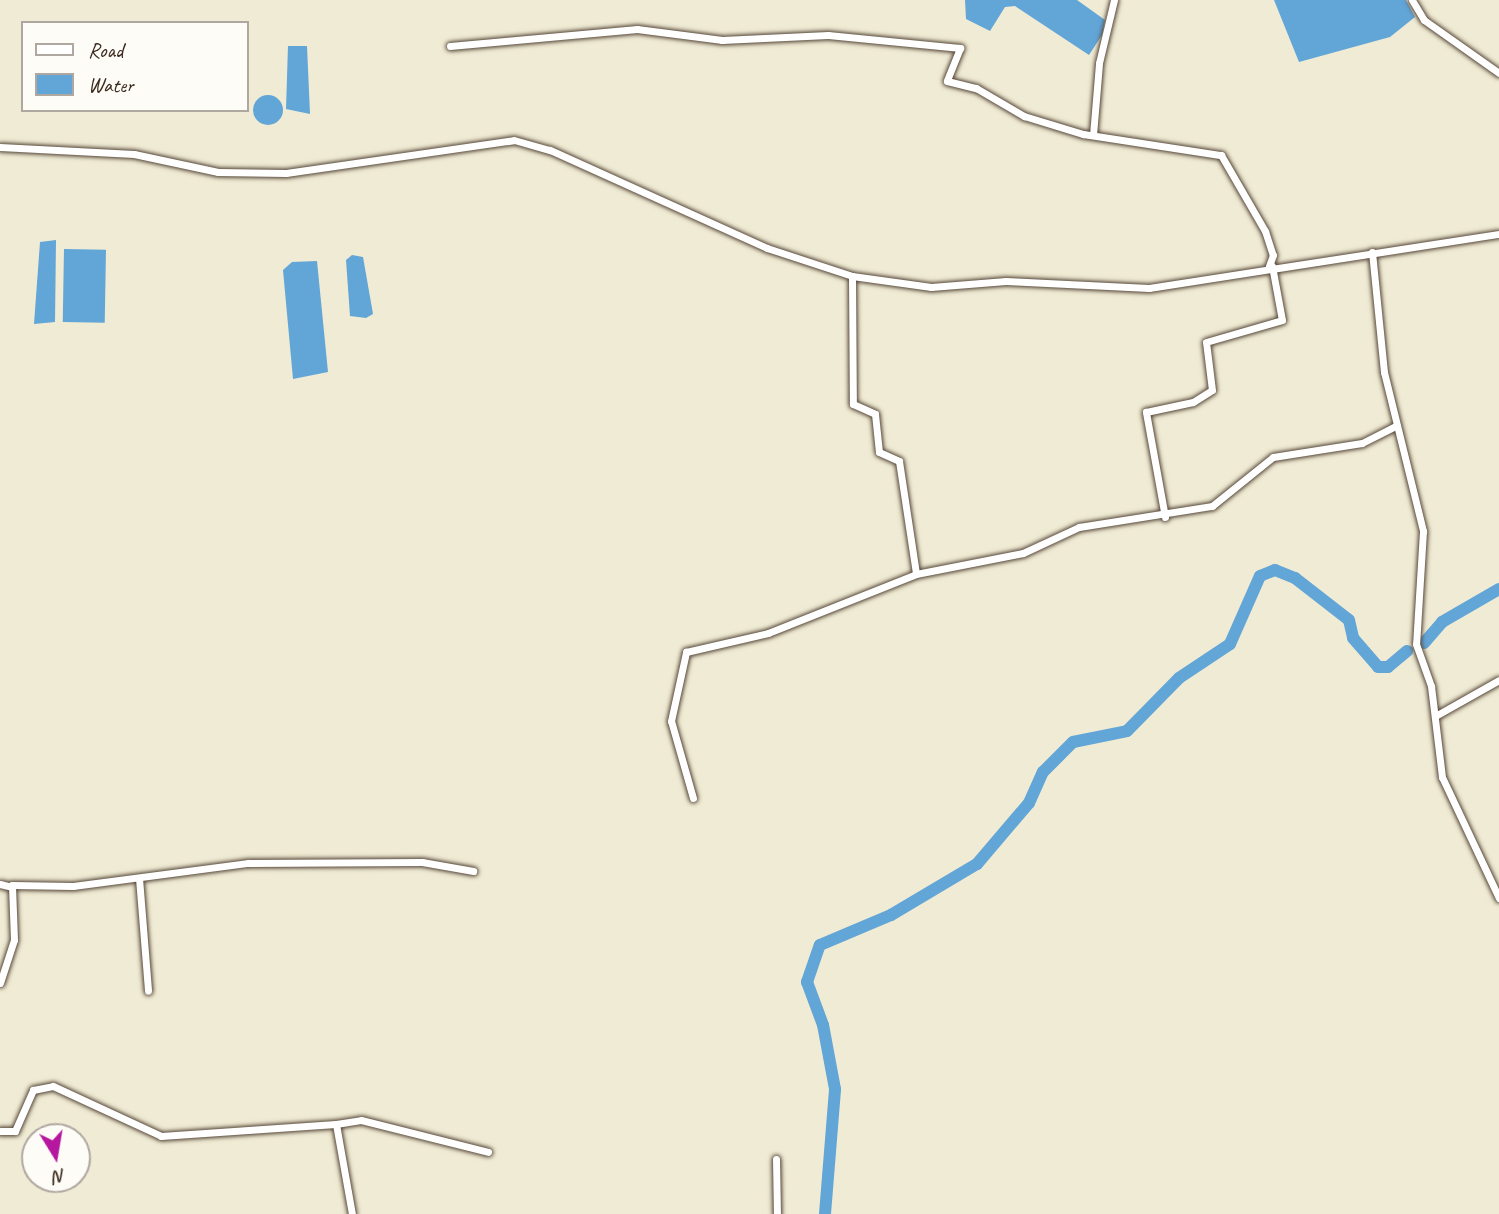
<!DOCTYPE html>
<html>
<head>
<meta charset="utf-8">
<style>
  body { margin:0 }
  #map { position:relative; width:1499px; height:1214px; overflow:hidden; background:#f0ebd4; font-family:Caveat,sans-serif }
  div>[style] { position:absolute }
  .water>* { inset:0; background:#62a5d7; transform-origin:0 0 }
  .round { border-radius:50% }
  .river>* { height:12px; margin:-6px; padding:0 6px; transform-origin:6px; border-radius:6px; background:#62a5d7 }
  .roads { filter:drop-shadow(0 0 2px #564739) drop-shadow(0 0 2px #564739) }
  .minor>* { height:7px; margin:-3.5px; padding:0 3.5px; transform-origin:3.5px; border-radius:3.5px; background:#fff }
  span { translate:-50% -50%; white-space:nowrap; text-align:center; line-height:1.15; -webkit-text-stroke:5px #fdfcf7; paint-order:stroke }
  .legend { position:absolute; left:21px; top:21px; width:228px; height:91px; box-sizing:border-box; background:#fdfcf7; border:2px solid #afa8a0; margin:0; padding:9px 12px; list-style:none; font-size:21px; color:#3b2a1e }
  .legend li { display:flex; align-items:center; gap:14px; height:35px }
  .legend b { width:35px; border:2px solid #afa8a0 }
  .north { position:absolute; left:21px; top:1123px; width:70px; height:70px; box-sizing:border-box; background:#fdfcf7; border:2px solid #afa8a0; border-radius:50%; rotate:169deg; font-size:19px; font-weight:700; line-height:28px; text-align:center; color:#3b2a1e }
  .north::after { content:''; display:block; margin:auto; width:24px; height:32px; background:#b5179e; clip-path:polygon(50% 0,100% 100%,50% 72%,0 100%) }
</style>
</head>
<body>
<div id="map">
  <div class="water">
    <div style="clip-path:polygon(965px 0,1077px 0,1105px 20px,1102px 35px,1089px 55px,1015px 6px,1005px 7px,990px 31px,966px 19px)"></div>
    <div style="clip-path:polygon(1274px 0,1406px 0,1415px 17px,1390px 37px,1299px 62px)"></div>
    <div style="clip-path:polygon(288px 46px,307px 46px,310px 114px,286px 109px)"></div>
    <div class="round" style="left:253px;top:95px;width:30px;height:30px"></div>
    <div style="clip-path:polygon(56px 240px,55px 322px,34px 324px,40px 242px)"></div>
    <div style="left:64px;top:249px;width:42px;height:73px;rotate:1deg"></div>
    <div style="clip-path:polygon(352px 255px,363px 257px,373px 314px,366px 318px,350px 316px,346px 260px)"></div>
    <div style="clip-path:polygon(317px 261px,328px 372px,293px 379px,283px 270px,292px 262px)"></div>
  </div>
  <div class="river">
    <div style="left:1424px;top:643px;width:28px;rotate:-49deg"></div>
    <div style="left:1442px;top:622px;width:66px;rotate:-30.1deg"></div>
    <div style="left:825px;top:1214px;width:125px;rotate:-85.4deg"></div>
    <div style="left:835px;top:1089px;width:65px;rotate:-100.6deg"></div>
    <div style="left:823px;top:1025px;width:46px;rotate:-110.4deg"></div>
    <div style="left:807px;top:982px;width:39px;rotate:-71deg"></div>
    <div style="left:820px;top:945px;width:77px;rotate:-22.9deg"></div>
    <div style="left:891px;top:915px;width:100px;rotate:-30.7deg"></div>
    <div style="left:977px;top:864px;width:80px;rotate:-49.6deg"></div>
    <div style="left:1029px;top:803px;width:34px;rotate:-66deg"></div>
    <div style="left:1043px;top:772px;width:42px;rotate:-45deg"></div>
    <div style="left:1073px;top:742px;width:55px;rotate:-11.5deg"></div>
    <div style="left:1127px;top:731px;width:74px;rotate:-45.5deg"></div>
    <div style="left:1179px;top:678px;width:61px;rotate:-33.7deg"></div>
    <div style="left:1230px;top:644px;width:74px;rotate:-66.2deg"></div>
    <div style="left:1260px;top:576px;width:16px;rotate:-22deg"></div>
    <div style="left:1275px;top:570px;width:22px;rotate:22deg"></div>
    <div style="left:1295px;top:578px;width:68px;rotate:37.9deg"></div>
    <div style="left:1349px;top:620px;width:18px;rotate:77deg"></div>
    <div style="left:1353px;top:638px;width:38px;rotate:49deg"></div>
    <div style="left:1378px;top:667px;width:10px"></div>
    <div style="left:1388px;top:667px;width:25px;rotate:-40deg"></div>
  </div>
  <div class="roads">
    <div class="minor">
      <div style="left:1412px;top:0;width:23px;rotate:59deg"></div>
      <div style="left:1424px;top:20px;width:92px;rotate:35.2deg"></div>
      <div style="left:450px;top:46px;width:188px;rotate:-5.2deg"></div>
      <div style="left:637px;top:29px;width:86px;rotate:7.4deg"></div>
      <div style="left:722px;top:40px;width:106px;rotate:-2.7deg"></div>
      <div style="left:828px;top:35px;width:133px;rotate:5.6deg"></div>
      <div style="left:960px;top:48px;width:35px;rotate:112deg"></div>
      <div style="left:947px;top:81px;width:30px;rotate:14deg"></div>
      <div style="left:976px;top:88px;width:56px;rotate:30.3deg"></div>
      <div style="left:1024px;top:116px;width:62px;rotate:17deg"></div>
      <div style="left:1083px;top:134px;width:140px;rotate:8.7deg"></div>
      <div style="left:1221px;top:155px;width:88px;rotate:59.9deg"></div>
      <div style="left:1265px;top:231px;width:25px;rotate:72deg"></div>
      <div style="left:1273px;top:255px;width:12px;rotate:110deg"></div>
      <div style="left:1093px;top:135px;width:72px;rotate:-85.2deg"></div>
      <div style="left:1099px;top:63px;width:65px;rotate:-76.6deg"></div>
      <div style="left:0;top:147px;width:134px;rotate:3deg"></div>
      <div style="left:134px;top:154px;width:86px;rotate:12.1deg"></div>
      <div style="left:218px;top:172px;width:68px;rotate:0.8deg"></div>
      <div style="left:286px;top:173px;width:230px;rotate:-8.2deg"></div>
      <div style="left:514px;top:140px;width:37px;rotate:16deg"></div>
      <div style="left:550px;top:150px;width:238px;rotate:24.3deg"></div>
      <div style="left:767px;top:248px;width:89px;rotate:18.2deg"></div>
      <div style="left:852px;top:276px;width:80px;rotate:7.9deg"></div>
      <div style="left:931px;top:287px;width:75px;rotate:-4.6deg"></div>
      <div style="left:1006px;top:281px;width:143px;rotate:2.8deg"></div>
      <div style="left:1149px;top:288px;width:354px;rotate:-8.8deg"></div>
      <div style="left:1372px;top:252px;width:121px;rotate:84.3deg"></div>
      <div style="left:1384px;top:372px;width:164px;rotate:76.2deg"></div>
      <div style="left:1423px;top:531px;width:113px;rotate:93.5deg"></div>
      <div style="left:1416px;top:644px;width:45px;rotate:70.3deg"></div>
      <div style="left:1431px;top:686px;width:92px;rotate:83.1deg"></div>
      <div style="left:1442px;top:777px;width:134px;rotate:64.8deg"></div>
      <div style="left:852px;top:276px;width:128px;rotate:89.6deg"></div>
      <div style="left:853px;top:404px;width:24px;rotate:24deg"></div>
      <div style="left:875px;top:414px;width:38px;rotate:84deg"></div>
      <div style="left:879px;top:452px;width:22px;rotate:24deg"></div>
      <div style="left:899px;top:461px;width:114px;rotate:81.4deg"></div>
      <div style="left:1165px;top:517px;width:107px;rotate:-100.3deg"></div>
      <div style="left:1146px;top:412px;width:48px;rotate:-12deg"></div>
      <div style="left:1193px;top:402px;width:22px;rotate:-32deg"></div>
      <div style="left:1212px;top:390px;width:48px;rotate:-97.1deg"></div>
      <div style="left:1206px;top:342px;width:79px;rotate:-16.1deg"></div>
      <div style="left:1282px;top:320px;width:55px;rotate:-100.5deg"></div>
      <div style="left:1437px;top:715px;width:71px;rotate:-29.4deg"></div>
      <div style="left:693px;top:798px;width:80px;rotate:-105.9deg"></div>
      <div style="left:671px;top:721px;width:71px;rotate:-77.7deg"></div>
      <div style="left:686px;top:652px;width:84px;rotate:-13deg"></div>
      <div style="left:768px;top:633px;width:159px;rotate:-21.7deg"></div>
      <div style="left:916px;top:574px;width:109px;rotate:-11.1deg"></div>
      <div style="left:1023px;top:553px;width:62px;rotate:-24.9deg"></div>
      <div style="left:1079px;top:527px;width:135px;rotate:-9deg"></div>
      <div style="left:1212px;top:506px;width:78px;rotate:-38.8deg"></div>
      <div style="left:1273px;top:457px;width:90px;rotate:-8.9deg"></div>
      <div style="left:1362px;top:443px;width:39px;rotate:-27deg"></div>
      <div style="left:139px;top:878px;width:113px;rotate:85.4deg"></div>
      <div style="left:0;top:884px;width:12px;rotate:14deg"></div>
      <div style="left:0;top:983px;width:45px;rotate:-72deg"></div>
      <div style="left:14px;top:940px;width:55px;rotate:-92.1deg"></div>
      <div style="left:12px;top:885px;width:61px;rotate:0.9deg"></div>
      <div style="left:73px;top:886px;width:177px;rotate:-7.5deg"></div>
      <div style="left:248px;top:863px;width:174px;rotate:-0.3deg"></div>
      <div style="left:422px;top:862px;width:52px;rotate:10deg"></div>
      <div style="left:0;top:1131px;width:15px"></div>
      <div style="left:15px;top:1131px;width:45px;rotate:-66.3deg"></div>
      <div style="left:33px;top:1090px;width:20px;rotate:-11deg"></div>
      <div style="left:53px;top:1086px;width:119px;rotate:24.8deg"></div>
      <div style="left:161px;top:1136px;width:175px;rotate:-3.9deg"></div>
      <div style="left:776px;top:1159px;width:55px;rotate:89deg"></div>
      <div style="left:352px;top:1214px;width:91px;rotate:-100.1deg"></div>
      <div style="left:336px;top:1124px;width:25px;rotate:-9deg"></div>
      <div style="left:361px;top:1120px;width:131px;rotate:14.1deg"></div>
    </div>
  </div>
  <ul class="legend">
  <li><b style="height:9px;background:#fff"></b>Road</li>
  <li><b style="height:19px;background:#62a5d7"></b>Water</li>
  </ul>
  <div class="north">N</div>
</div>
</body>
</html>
